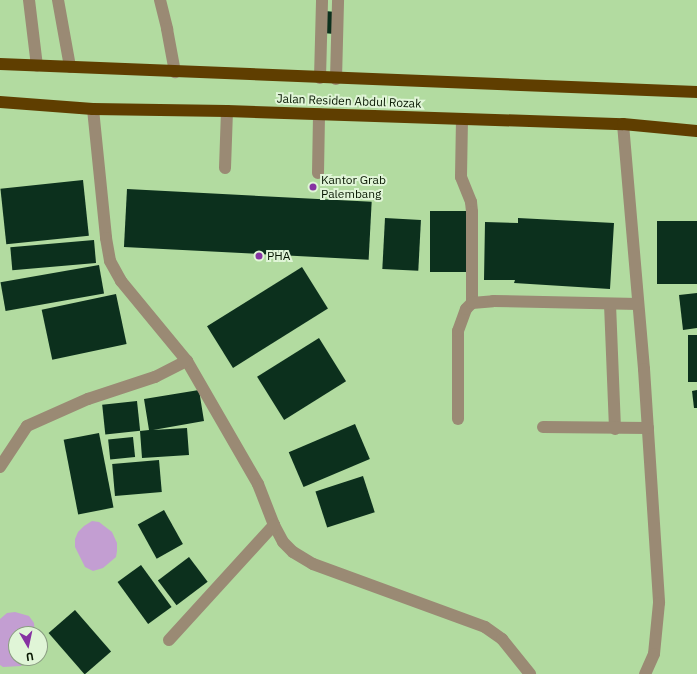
<!DOCTYPE html>
<html>
<head>
<meta charset="utf-8">
<style>
  body { margin:0 }
  #map { position:relative; width:697px; height:674px; overflow:hidden; background:#b2dba0; font-family:"IBM Plex Sans",sans-serif }
  div>[style] { position:absolute }
  .water>* { inset:0; background:#c39ed2 }
  .building>* { inset:0; background:#0c301d; transform-origin:0 0 }
  .minor>* { height:12px; margin:-6px; padding:0 6px; transform-origin:6px; border-radius:6px; background:#9a8a74 }
  .highway>* { height:12px; margin:-6px; padding:0 6px; transform-origin:6px; border-radius:6px; background:#5f3e00 }
  .dots>* { width:11px; height:11px; translate:-50% -50%; box-sizing:border-box; border:2px solid #e0f5d7; border-radius:50% }
  span { translate:-50% -50%; white-space:nowrap; text-align:center; line-height:1.15; -webkit-text-stroke:4px #e0f5d7; paint-order:stroke }
  .street-label { font-size:12px; color:#091803 }
  .poi-label { font-size:12px; color:#091803 }
  .left { translate:0 -50%; text-align:left }
  .north { position:absolute; left:8px; top:626px; width:40px; height:40px; box-sizing:border-box; background:#e0f5d7; border:1px solid #8a9d82; border-radius:50%; rotate:171deg; font-size:11px; font-weight:700; line-height:16px; text-align:center; color:#091803 }
  .north::after { content:''; display:block; margin:auto; width:14px; height:18px; background:#8633a2; clip-path:polygon(50% 0,100% 100%,50% 72%,0 100%) }
</style>
</head>
<body>
<div id="map">
  <div class="water">
    <div style="clip-path:polygon(92px 521px,99px 522px,112px 532px,117px 543px,117px 551px,116px 557px,103px 568px,93px 571px,85px 567px,75px 547px,75px 539px,78px 532px,84px 526px)"></div>
    <div style="clip-path:polygon(15px 612px,29px 616px,34px 623px,35px 634px,16px 634px,16px 658px,28px 658px,21px 666px,3px 667px,0 665px,0 619px,7px 613px)"></div>
  </div>
  <div class="building">
    <div style="left:325px;top:11px;width:11px;height:22px;rotate:5deg"></div>
    <div style="left:83px;top:180px;width:56px;height:83px;rotate:84deg"></div>
    <div style="left:127px;top:189px;width:245px;height:58px;rotate:3deg"></div>
    <div style="left:430px;top:211px;width:37px;height:61px"></div>
    <div style="left:385px;top:218px;width:36px;height:51px;rotate:3deg"></div>
    <div style="clip-path:polygon(518px 218px,614px 223px,610px 289px,514px 283px,515px 280px,484px 280px,485px 222px,518px 223px)"></div>
    <div style="left:697px;top:221px;width:63px;height:40px;rotate:90deg"></div>
    <div style="left:94px;top:240px;width:23px;height:84px;rotate:85deg"></div>
    <div style="left:99px;top:265px;width:29px;height:100px;rotate:80deg"></div>
    <div style="left:302px;top:267px;width:49px;height:112px;rotate:58deg"></div>
    <div style="clip-path:polygon(697px 293px,697px 328px,683px 330px,679px 295px)"></div>
    <div style="left:116px;top:294px;width:51px;height:76px;rotate:78deg"></div>
    <div style="left:688px;top:335px;width:9px;height:47px"></div>
    <div style="left:319px;top:338px;width:51px;height:73px;rotate:58deg"></div>
    <div style="clip-path:polygon(199px 390px,204px 421px,153px 430px,187px 428px,189px 455px,142px 458px,140px 431px,149px 430px,144px 399px)"></div>
    <div style="clip-path:polygon(697px 390px,697px 408px,694px 408px,692px 391px)"></div>
    <div style="left:137px;top:401px;width:30px;height:35px;rotate:84deg"></div>
    <div style="left:355px;top:424px;width:38px;height:72px;rotate:67deg"></div>
    <div style="left:99px;top:433px;width:76px;height:36px;rotate:79deg"></div>
    <div style="left:133px;top:437px;width:20px;height:25px;rotate:84deg"></div>
    <div style="left:159px;top:460px;width:32px;height:47px;rotate:85deg"></div>
    <div style="left:363px;top:476px;width:38px;height:50px;rotate:72deg"></div>
    <div style="left:164px;top:510px;width:39px;height:30px;rotate:61deg"></div>
    <div style="left:189px;top:557px;width:31px;height:39px;rotate:53deg"></div>
    <div style="left:141px;top:565px;width:52px;height:29px;rotate:54deg"></div>
    <div style="left:75px;top:610px;width:55px;height:35px;rotate:49deg"></div>
  </div>
  <div class="minor">
    <div style="left:29px;top:0;width:66px;rotate:83.1deg"></div>
    <div style="left:58px;top:0;width:68px;rotate:79.8deg"></div>
    <div style="left:160px;top:0;width:30px;rotate:76deg"></div>
    <div style="left:167px;top:29px;width:44px;rotate:79.5deg"></div>
    <div style="left:320px;top:78px;width:78px;rotate:-88.5deg"></div>
    <div style="left:336px;top:79px;width:79px;rotate:-88.5deg"></div>
    <div style="left:93px;top:109px;width:130px;rotate:84.2deg"></div>
    <div style="left:106px;top:238px;width:23px;rotate:80deg"></div>
    <div style="left:110px;top:261px;width:23px;rotate:61deg"></div>
    <div style="left:121px;top:281px;width:104px;rotate:50.5deg"></div>
    <div style="left:187px;top:361px;width:142px;rotate:60deg"></div>
    <div style="left:258px;top:484px;width:44px;rotate:68.7deg"></div>
    <div style="left:274px;top:525px;width:19px;rotate:62deg"></div>
    <div style="left:283px;top:542px;width:14px;rotate:45deg"></div>
    <div style="left:293px;top:552px;width:23px;rotate:31deg"></div>
    <div style="left:313px;top:564px;width:183px;rotate:20.1deg"></div>
    <div style="left:485px;top:627px;width:21px;rotate:35deg"></div>
    <div style="left:502px;top:639px;width:45px;rotate:51.3deg"></div>
    <div style="left:462px;top:119px;width:58px;rotate:91deg"></div>
    <div style="left:461px;top:177px;width:27px;rotate:68deg"></div>
    <div style="left:471px;top:202px;width:10px;rotate:84deg"></div>
    <div style="left:472px;top:212px;width:91px;rotate:90deg"></div>
    <div style="left:623px;top:124px;width:246px;rotate:85.1deg"></div>
    <div style="left:644px;top:369px;width:234px;rotate:86.3deg"></div>
    <div style="left:659px;top:603px;width:51px;rotate:95.6deg"></div>
    <div style="left:654px;top:654px;width:22px;rotate:114deg"></div>
    <div style="left:225px;top:168px;width:57px;rotate:-88deg"></div>
    <div style="left:318px;top:173px;width:59px;rotate:-89deg"></div>
    <div style="left:610px;top:304px;width:125px;rotate:87.7deg"></div>
    <div style="left:458px;top:419px;width:88px;rotate:-90deg"></div>
    <div style="left:458px;top:331px;width:23px;rotate:-70deg"></div>
    <div style="left:466px;top:309px;width:8px;rotate:-45deg"></div>
    <div style="left:472px;top:303px;width:21px;rotate:-5deg"></div>
    <div style="left:493px;top:301px;width:145px;rotate:1.2deg"></div>
    <div style="left:543px;top:427px;width:105px;rotate:0.5deg"></div>
    <div style="left:0;top:467px;width:49px;rotate:-56.6deg"></div>
    <div style="left:27px;top:426px;width:67px;rotate:-23.9deg"></div>
    <div style="left:88px;top:399px;width:71px;rotate:-18.2deg"></div>
    <div style="left:155px;top:377px;width:36px;rotate:-27deg"></div>
    <div style="left:169px;top:640px;width:156px;rotate:-47.6deg"></div>
  </div>
  <div class="highway">
    <div style="left:0;top:64px;width:698px;rotate:2.3deg"></div>
    <div style="left:0;top:102px;width:93px;rotate:4.3deg"></div>
    <div style="left:93px;top:109px;width:134px;rotate:0.9deg"></div>
    <div style="left:227px;top:111px;width:396px;rotate:1.9deg"></div>
    <div style="left:623px;top:124px;width:74px;rotate:5.4deg"></div>
  </div>
  <div class="dots">
    <div style="left:313px;top:187px;background:#8633a2"></div>
    <div style="left:259px;top:256px;background:#8633a2"></div>
  </div>
  <div class="street-label">
    <span style="left:349px;top:101px;rotate:2deg">Jalan Residen Abdul Rozak</span>
  </div>
  <div class="poi-label">
    <span class="left" style="left:321px;top:187px">Kantor Grab<br>Palembang</span>
    <span class="left" style="left:267px;top:256px">PHA</span>
  </div>
  <div class="north">U</div>
</div>
</body>
</html>
